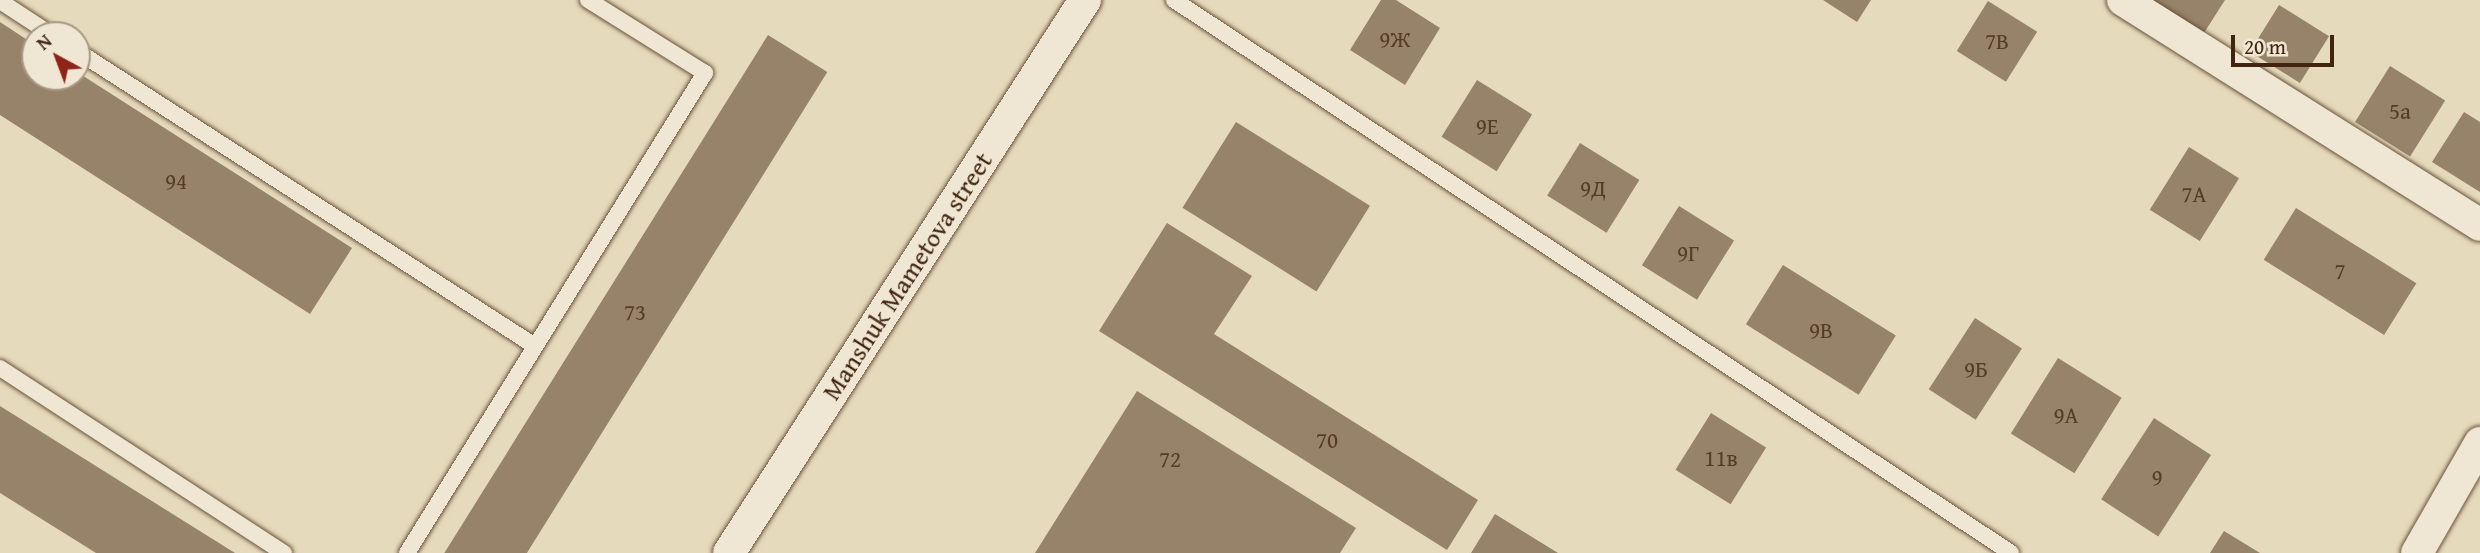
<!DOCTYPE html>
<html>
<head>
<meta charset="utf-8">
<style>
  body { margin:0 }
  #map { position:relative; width:2480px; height:553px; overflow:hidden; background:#e6dabc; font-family:"Gentium Book Plus",serif }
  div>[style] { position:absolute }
  .building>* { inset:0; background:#97836a; transform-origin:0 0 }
  .roads { filter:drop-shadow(0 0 2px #6a523c) drop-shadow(0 0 2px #6a523c) }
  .lane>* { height:16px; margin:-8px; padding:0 8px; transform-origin:8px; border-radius:8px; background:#efe7d3 }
  .street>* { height:32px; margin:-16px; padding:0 16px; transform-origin:16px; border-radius:16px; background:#efe7d3 }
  span { translate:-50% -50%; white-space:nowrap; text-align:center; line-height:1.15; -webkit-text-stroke:5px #efe7d3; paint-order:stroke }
  .number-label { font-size:23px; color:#563c27 }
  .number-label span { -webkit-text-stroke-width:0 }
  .street-label { font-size:26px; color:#412511 }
  .north { position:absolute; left:21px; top:21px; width:70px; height:70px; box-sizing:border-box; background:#efe7d3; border:2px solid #a99985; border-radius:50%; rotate:319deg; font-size:19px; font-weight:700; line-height:28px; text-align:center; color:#412511 }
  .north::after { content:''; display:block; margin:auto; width:24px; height:32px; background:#8f2418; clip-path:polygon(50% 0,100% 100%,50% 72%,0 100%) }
  .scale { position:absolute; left:2231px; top:35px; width:103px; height:32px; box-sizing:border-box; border:4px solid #412511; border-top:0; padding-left:9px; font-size:21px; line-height:24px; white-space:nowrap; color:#412511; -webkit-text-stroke:5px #efe7d3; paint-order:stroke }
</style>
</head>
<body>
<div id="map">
  <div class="building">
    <div style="clip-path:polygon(1381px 0,1396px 0,1440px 28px,1405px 85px,1350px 50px)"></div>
    <div style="clip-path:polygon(1823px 0,1871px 0,1857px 22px)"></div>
    <div style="clip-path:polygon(2152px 0,2225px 0,2204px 33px)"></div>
    <div style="left:1988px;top:1px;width:58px;height:59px;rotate:32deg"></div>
    <div style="left:2279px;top:5px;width:59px;height:55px;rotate:32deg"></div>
    <div style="clip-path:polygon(0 22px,35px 45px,35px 77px,77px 77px,77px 72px,352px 248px,310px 314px,0 115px)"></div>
    <div style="left:768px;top:35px;width:70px;height:611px;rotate:32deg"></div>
    <div style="left:2390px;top:66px;width:65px;height:66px;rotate:32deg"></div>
    <div style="left:1477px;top:80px;width:65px;height:67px;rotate:32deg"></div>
    <div style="clip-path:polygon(2464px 112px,2480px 122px,2480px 192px,2432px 162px)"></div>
    <div style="left:1236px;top:122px;width:158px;height:101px;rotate:32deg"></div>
    <div style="left:1580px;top:143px;width:70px;height:62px;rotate:32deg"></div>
    <div style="left:2189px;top:147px;width:59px;height:74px;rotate:32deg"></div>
    <div style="left:1679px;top:206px;width:65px;height:70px;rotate:32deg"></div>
    <div style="left:2296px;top:208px;width:142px;height:61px;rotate:32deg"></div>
    <div style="clip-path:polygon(1167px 223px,1252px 276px,1214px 334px,1478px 500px,1447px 550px,1099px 331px)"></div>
    <div style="left:1783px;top:265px;width:133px;height:70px;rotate:32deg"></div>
    <div style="left:1975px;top:318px;width:56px;height:85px;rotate:33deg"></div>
    <div style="left:2058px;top:358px;width:75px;height:89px;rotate:32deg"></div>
    <div style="clip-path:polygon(1137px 391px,1356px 528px,1340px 553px,1035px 553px)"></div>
    <div style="clip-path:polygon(0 406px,235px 553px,96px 553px,0 493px)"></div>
    <div style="left:1711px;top:413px;width:65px;height:67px;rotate:32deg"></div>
    <div style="left:2154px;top:418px;width:68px;height:97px;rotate:33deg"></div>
    <div style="clip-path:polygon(1495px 514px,1558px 553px,1471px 553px)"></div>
    <div style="clip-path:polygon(2224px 531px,2260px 553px,2210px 553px)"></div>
  </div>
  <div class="roads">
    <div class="lane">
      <div style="left:1174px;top:0;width:1003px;rotate:33.45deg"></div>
      <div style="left:0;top:1px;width:62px;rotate:33.2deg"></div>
      <div style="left:77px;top:51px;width:545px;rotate:32.79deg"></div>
      <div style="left:0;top:368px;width:339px;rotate:33.1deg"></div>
      <div style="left:407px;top:553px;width:565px;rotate:-58.17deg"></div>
      <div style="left:705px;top:73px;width:138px;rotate:-148deg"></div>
    </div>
    <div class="street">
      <div style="left:2123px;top:0;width:422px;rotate:32.2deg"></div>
      <div style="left:729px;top:553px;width:658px;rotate:-57.23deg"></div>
      <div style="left:2417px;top:553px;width:127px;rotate:-60.2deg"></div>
    </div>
  </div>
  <div class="number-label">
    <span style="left:1395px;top:39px">9Ж</span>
    <span style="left:1997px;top:41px">7В</span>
    <span style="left:2400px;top:111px">5а</span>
    <span style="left:1487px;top:126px">9Е</span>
    <span style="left:176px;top:181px">94</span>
    <span style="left:1593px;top:188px">9Д</span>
    <span style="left:2194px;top:194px">7А</span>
    <span style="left:1688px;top:253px">9Г</span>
    <span style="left:2340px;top:271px">7</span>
    <span style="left:635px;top:312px">73</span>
    <span style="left:1821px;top:330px">9В</span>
    <span style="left:1976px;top:369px">9Б</span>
    <span style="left:2066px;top:415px">9А</span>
    <span style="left:1327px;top:440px">70</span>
    <span style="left:1721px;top:458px">11в</span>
    <span style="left:1170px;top:459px">72</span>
    <span style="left:2157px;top:477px">9</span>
  </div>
  <div class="street-label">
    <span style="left:907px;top:276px;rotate:-57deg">Manshuk Mametova street</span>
  </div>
  <div class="north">N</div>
  <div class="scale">20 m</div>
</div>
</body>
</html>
